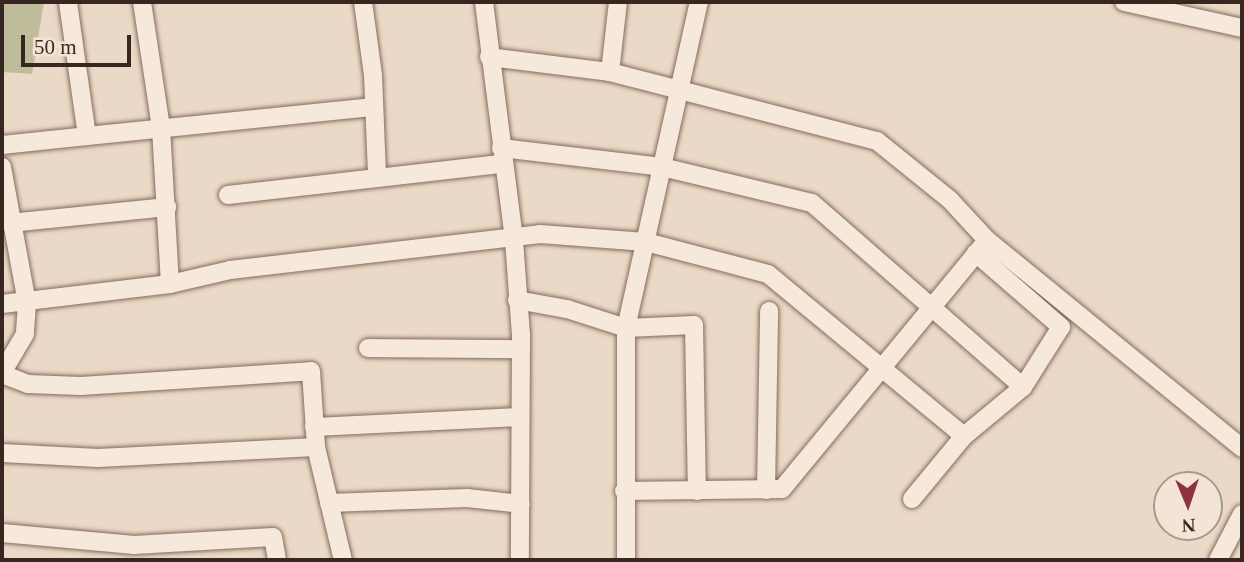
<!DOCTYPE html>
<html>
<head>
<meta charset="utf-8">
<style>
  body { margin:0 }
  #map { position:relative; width:1244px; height:562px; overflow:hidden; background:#ebd9c7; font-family:Georgia,serif }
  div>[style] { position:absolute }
  .cemetery>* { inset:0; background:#bebc9a }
  .roads { filter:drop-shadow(0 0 2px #856b5e) drop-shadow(0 0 2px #856b5e) }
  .street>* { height:18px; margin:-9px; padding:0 9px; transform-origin:9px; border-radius:9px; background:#f6e8da }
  span { translate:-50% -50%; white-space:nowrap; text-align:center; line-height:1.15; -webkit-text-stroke:7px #f3e5d6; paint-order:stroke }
  .frame { position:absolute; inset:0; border:4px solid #372720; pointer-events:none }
  .north { position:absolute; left:1153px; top:471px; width:70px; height:70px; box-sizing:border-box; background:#f3e5d6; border:2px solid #a8998d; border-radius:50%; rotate:178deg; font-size:19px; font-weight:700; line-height:28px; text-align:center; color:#372720 }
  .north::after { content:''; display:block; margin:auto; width:24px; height:32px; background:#903244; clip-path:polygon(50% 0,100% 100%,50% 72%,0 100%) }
  .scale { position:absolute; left:21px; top:35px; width:110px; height:32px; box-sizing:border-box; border:4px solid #372720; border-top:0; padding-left:9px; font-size:21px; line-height:24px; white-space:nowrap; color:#372720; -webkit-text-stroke:5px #f3e5d6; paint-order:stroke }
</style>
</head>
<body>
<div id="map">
  <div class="cemetery">
    <div style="clip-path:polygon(2px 2px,44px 2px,32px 74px,2px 72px)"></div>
  </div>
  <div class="roads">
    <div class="street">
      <div style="left:142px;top:2px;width:127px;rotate:81.4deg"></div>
      <div style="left:161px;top:128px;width:156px;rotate:86.7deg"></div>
      <div style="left:363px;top:2px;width:74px;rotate:82.2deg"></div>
      <div style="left:373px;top:75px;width:101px;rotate:87.7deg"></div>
      <div style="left:484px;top:2px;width:240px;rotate:82.8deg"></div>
      <div style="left:514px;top:240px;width:95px;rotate:85.8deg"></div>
      <div style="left:521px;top:335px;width:225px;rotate:90.3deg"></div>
      <div style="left:1124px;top:2px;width:121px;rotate:12.4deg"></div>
      <div style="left:489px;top:57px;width:122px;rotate:7.1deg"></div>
      <div style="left:610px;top:72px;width:276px;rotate:14.5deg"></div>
      <div style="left:877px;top:141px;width:94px;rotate:38.9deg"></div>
      <div style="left:950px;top:200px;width:54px;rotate:47.2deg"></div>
      <div style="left:987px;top:240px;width:329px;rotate:39.2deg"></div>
      <div style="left:610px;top:72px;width:70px;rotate:-83.5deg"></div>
      <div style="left:87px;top:136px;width:286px;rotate:-5.8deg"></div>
      <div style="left:2px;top:145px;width:85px;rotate:-6deg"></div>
      <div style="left:87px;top:136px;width:135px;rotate:-98.1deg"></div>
      <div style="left:501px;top:148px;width:162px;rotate:6.7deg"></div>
      <div style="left:662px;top:167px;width:154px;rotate:13.5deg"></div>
      <div style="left:812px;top:203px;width:280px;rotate:41.1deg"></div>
      <div style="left:1023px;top:387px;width:71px;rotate:-57.7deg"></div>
      <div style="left:1061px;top:327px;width:113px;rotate:-139deg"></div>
      <div style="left:2px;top:167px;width:138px;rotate:79.6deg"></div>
      <div style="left:27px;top:303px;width:31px;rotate:94deg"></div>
      <div style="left:25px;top:334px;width:45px;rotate:120.5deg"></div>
      <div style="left:228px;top:195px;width:276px;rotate:-6.5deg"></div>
      <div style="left:10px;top:223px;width:158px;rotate:-5.8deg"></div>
      <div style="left:517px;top:300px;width:51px;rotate:10.2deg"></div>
      <div style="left:567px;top:309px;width:62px;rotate:17.9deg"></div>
      <div style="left:626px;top:328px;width:68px;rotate:-2.5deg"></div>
      <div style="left:694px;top:325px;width:166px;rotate:89deg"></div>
      <div style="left:2px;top:304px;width:169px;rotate:-6.8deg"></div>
      <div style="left:170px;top:284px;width:62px;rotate:-13.1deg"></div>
      <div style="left:230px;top:270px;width:312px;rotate:-6.6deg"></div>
      <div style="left:540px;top:234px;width:106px;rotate:4.3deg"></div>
      <div style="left:646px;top:242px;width:126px;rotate:14.7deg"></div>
      <div style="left:768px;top:274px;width:254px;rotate:39.6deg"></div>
      <div style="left:964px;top:436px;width:77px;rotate:-39.7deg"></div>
      <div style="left:368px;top:348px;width:153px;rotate:0.4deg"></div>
      <div style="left:2px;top:374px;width:28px;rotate:21deg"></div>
      <div style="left:28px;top:384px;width:53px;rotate:2.2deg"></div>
      <div style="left:81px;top:386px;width:230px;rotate:-3.7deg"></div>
      <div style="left:311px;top:371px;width:76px;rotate:86.2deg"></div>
      <div style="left:316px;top:447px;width:116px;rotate:76.6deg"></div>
      <div style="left:314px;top:427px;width:206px;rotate:-2.8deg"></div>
      <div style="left:2px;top:453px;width:96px;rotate:3deg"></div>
      <div style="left:98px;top:458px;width:218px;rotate:-2.9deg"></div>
      <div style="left:766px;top:490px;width:179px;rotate:-89deg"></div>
      <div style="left:624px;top:491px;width:158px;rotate:-0.7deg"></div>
      <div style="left:782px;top:489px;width:318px;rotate:-50.5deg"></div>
      <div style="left:912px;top:499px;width:82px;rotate:-50.5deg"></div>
      <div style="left:329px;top:503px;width:138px;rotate:-2.1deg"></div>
      <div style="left:467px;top:498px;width:54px;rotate:6.3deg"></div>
      <div style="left:2px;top:533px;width:133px;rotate:5.2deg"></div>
      <div style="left:134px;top:545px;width:139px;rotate:-3.3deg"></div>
      <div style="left:273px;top:537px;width:23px;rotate:80deg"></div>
      <div style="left:626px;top:560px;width:232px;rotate:-90deg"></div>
      <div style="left:626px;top:328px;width:334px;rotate:-77.4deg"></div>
      <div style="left:1218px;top:560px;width:52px;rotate:-62.4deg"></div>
    </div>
  </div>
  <div class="frame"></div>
  <div class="north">N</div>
  <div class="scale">50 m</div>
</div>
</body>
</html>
